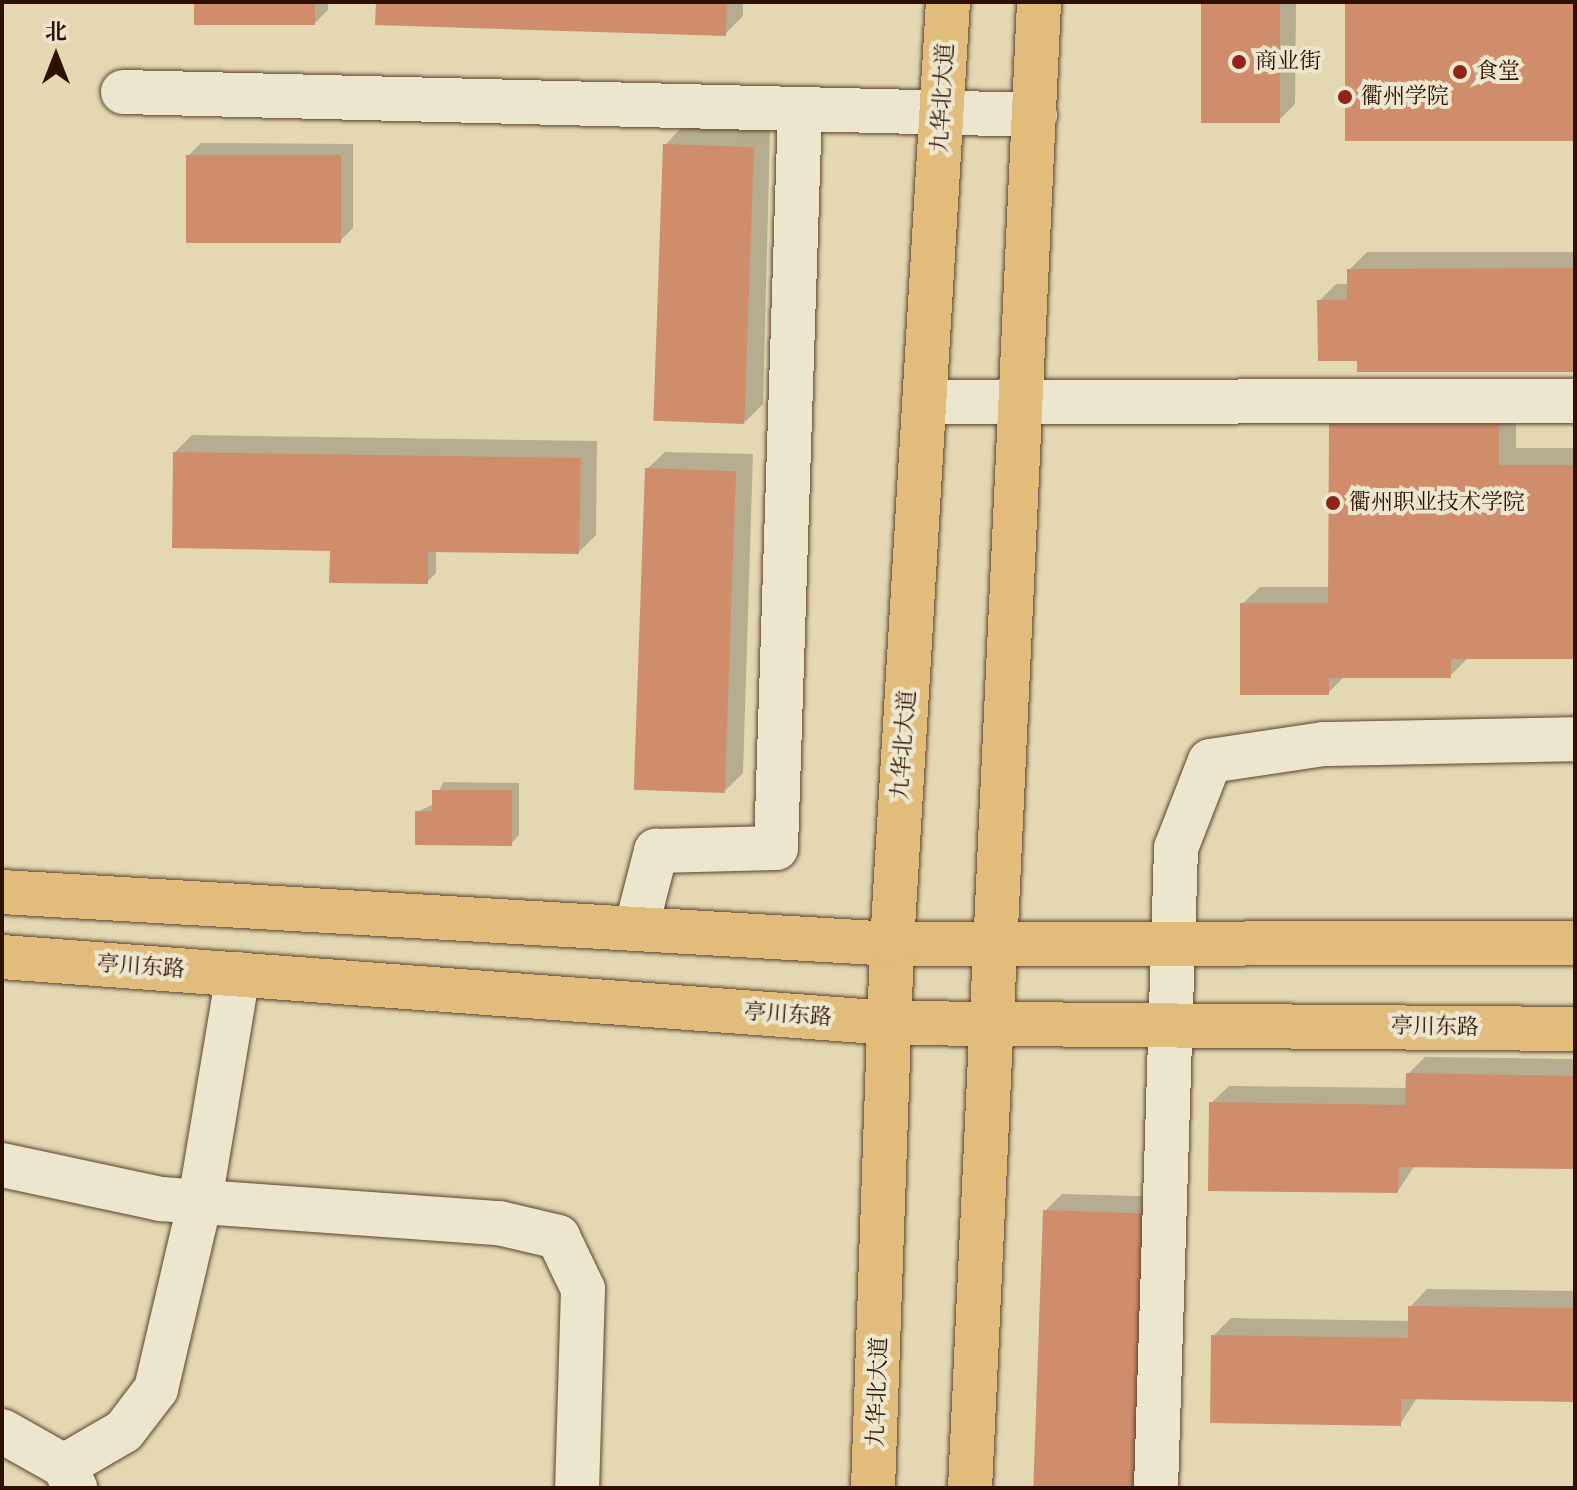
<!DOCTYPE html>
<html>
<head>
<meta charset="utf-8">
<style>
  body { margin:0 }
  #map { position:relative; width:1577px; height:1490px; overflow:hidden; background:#e4d8b3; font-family:Alegreya,"Noto Serif SC",serif }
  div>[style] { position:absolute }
  .shadow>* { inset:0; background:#0003 }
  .building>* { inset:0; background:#cf8d6c; transform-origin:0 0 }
  .roads { filter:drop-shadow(0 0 2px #5c422d) drop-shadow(0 0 2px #5c422d) }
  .minor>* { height:44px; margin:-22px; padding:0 22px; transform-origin:22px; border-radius:22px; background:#ede6ce }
  .major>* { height:44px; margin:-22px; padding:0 22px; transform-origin:22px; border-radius:22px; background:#e2bc7a }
  .dots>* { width:22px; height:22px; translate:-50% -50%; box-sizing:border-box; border:4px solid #ede6ce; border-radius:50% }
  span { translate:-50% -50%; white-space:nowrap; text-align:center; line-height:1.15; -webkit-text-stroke:8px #ede6ce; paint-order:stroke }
  .poi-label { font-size:22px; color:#2e1000 }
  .left { translate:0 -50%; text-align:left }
  .street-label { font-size:22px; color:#2e1000 }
  .frame { position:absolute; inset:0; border:4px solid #2e1000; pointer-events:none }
  .north { position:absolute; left:16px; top:16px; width:80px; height:80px; -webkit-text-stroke:6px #ede6ce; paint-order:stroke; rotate:0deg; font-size:22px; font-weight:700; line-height:32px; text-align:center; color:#2e1000 }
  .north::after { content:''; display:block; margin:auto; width:28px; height:36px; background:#2e1000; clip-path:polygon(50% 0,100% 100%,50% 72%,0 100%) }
</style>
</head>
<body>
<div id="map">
  <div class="shadow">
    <div style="clip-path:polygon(196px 2px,328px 2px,328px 10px,315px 23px)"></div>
    <div style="clip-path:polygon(378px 2px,743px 2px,743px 16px,725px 34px)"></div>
    <div style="clip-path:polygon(1203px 2px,1296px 2px,1295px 104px,1278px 121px)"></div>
    <div style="clip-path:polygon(682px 127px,770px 130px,763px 404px,745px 422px,665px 145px)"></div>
    <div style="clip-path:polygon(201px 143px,353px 144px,353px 228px,340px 241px,188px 156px)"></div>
    <div style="clip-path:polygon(1367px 252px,1575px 252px,1575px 370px,1359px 359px,1319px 301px,1336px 284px,1349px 284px,1349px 270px)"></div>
    <div style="clip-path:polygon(1516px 407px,1516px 448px,1575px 448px,1575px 657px,1467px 659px,1450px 676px,1345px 676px,1328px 693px,1242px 604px,1260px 587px,1330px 587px,1330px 424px)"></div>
    <div style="clip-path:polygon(192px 435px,597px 441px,596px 535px,579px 552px,436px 550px,436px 573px,427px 582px,332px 551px,175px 452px)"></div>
    <div style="clip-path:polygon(665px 452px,753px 454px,743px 773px,725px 791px,647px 469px)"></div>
    <div style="clip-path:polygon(443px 782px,519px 783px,519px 835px,511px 844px,417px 812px,434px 804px)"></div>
    <div style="clip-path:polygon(1425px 1057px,1575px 1059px,1575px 1167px,1415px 1165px,1398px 1191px,1211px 1103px,1229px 1086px,1408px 1088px,1408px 1074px)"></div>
    <div style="clip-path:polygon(1062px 1194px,1171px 1197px,1037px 1488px,1045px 1211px)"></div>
    <div style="clip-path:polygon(1427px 1289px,1575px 1291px,1575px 1400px,1417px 1398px,1400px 1424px,1213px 1336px,1231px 1318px,1410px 1321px,1410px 1307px)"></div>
  </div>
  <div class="building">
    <div style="left:194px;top:2px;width:121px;height:23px"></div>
    <div style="clip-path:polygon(376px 2px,727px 2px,726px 36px,375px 25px)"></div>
    <div style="left:1201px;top:2px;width:79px;height:121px"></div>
    <div style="left:1345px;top:2px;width:230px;height:139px"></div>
    <div style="left:663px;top:144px;width:91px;height:277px;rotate:2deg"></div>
    <div style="left:186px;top:155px;width:155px;height:88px"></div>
    <div style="clip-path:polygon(1575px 268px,1575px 372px,1357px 372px,1357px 361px,1318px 361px,1317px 300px,1347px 300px,1347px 269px)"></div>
    <div style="clip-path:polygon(1329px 423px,1499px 424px,1499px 465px,1575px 465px,1575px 659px,1451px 659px,1451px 678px,1329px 678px,1329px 695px,1240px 695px,1240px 603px,1328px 603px)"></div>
    <div style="clip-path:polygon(173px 452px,581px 458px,579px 554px,428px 552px,428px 584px,329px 583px,330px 551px,172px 548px)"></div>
    <div style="left:645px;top:468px;width:91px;height:322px;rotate:2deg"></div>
    <div style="clip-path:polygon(432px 790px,512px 790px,512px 846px,415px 845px,415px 811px,432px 811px)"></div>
    <div style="clip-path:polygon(1406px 1073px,1575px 1076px,1575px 1169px,1399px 1167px,1398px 1193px,1208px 1191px,1209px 1102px,1405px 1105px)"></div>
    <div style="left:1043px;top:1210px;width:111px;height:278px;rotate:2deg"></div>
    <div style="clip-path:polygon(1408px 1306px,1575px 1308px,1575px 1402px,1401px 1399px,1401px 1426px,1210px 1423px,1211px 1335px,1408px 1338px)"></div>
  </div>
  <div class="roads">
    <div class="minor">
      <div style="left:123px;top:92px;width:912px;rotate:1.44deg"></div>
      <div style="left:926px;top:402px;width:649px;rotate:-0.09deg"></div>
      <div style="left:636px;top:929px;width:81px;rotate:-75.6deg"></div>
      <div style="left:656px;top:851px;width:120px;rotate:-1.4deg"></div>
      <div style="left:776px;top:848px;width:739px;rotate:-88.14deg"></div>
      <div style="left:2px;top:1165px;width:163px;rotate:12.1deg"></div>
      <div style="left:161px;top:1199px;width:339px;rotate:4.1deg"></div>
      <div style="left:499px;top:1223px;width:61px;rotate:13.3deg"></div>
      <div style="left:558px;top:1237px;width:58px;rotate:64.3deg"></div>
      <div style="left:583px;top:1289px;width:199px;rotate:91.7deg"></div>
      <div style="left:2px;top:1431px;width:71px;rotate:29.4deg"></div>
      <div style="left:64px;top:1466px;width:25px;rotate:63deg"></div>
      <div style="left:64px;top:1466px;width:69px;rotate:-30.3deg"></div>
      <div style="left:124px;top:1431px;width:53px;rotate:-52.7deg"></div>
      <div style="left:156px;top:1389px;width:193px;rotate:-76.8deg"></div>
      <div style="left:200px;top:1201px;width:230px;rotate:-80.5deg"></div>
      <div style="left:1156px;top:1488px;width:640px;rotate:-88.21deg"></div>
      <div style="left:1176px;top:848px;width:93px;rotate:-68.7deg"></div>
      <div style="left:1210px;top:761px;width:115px;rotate:-8.5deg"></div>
      <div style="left:1324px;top:744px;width:251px;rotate:-1.1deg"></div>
    </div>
    <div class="major">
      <div style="left:2px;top:892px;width:892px;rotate:3.34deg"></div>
      <div style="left:892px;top:944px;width:683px;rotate:-0.08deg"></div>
      <div style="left:2px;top:957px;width:890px;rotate:4.25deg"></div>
      <div style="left:890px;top:1023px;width:685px;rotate:0.5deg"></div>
      <div style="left:873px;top:1488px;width:544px;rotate:-88deg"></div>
      <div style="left:892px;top:944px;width:944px;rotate:-86.6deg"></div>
      <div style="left:970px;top:1488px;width:1488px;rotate:-87.34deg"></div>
    </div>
  </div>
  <div class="dots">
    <div style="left:1239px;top:62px;background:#8f2418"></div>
    <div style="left:1460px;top:72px;background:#8f2418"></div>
    <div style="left:1345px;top:97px;background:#8f2418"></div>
    <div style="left:1333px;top:503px;background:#8f2418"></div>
  </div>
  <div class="poi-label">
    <span class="left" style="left:1255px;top:62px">商业街</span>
    <span class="left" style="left:1476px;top:72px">食堂</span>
    <span class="left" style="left:1361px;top:97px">衢州学院</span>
    <span class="left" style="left:1349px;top:503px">衢州职业技术学院</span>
  </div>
  <div class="street-label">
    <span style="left:943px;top:98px;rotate:-87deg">九华北大道</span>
    <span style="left:904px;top:745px;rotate:-86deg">九华北大道</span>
    <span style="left:141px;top:967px;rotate:4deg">亭川东路</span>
    <span style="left:788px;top:1015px;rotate:4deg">亭川东路</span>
    <span style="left:1435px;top:1027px;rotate:1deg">亭川东路</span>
    <span style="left:878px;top:1392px;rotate:-88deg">九华北大道</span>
  </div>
  <div class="frame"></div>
  <div class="north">北</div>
</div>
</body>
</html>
